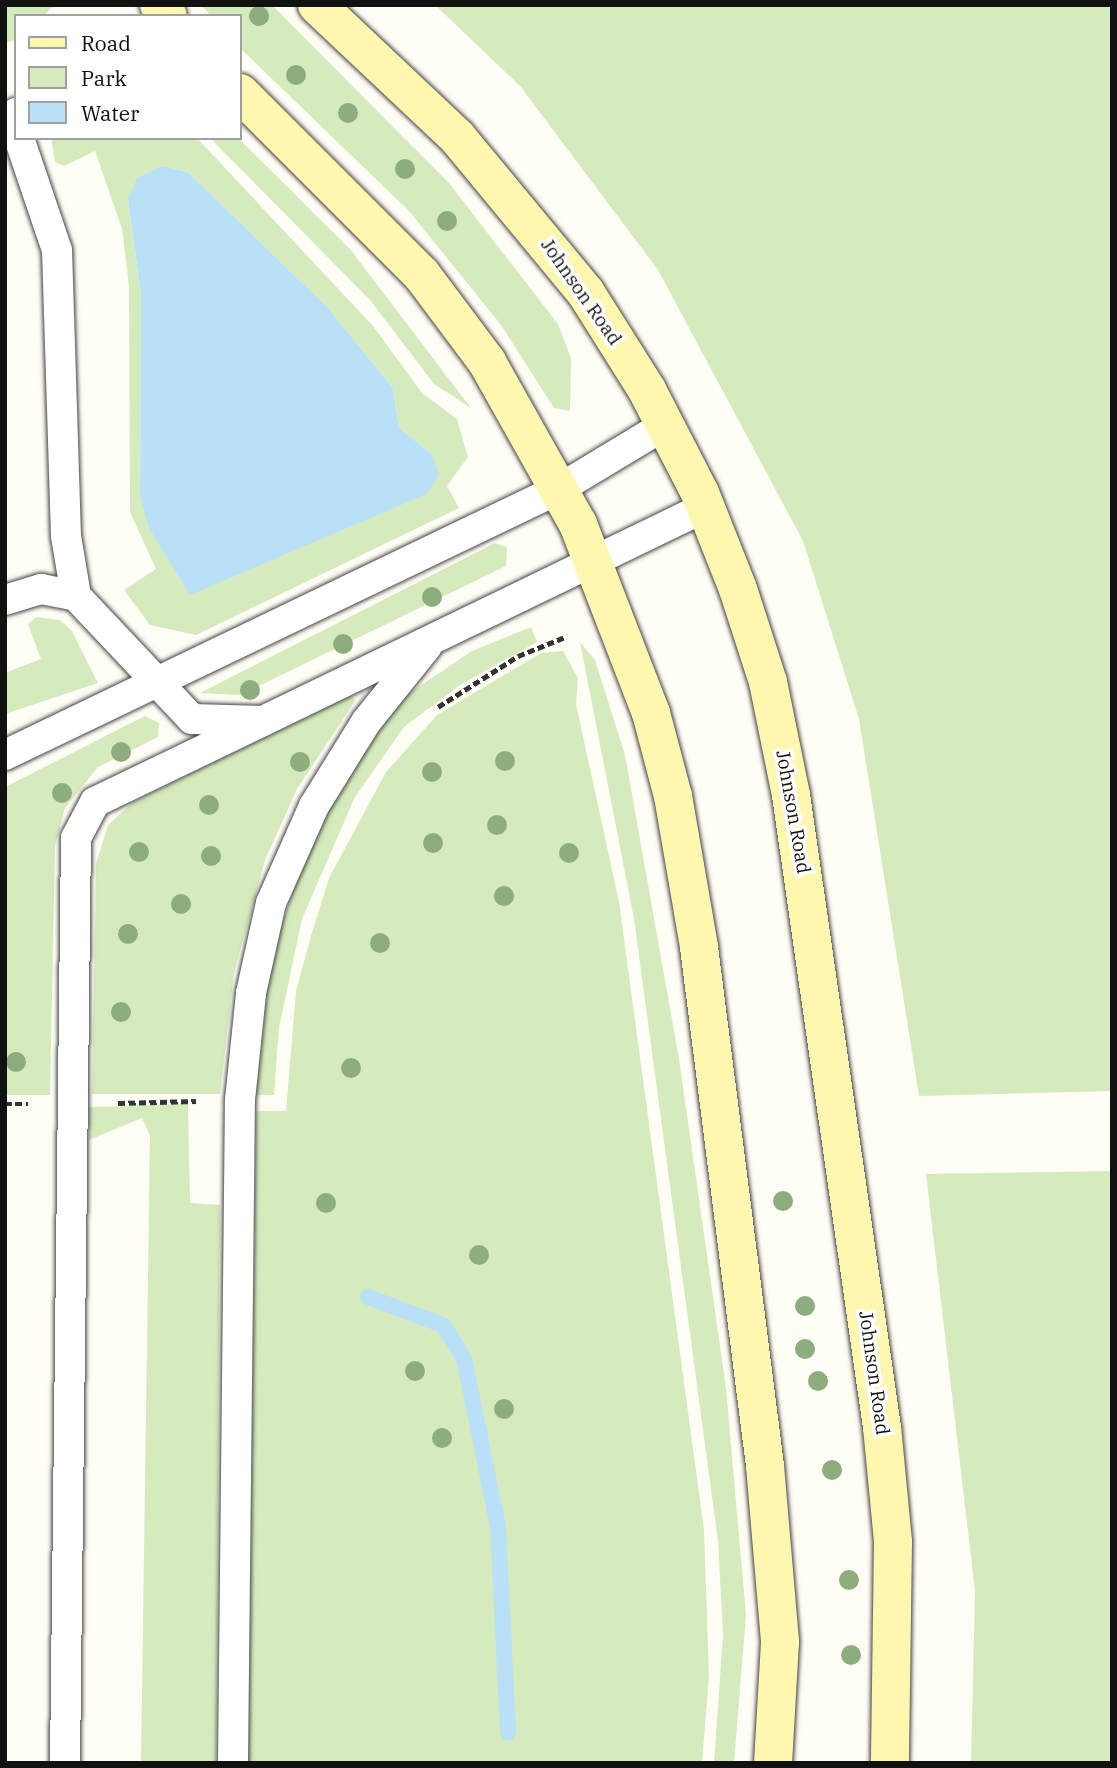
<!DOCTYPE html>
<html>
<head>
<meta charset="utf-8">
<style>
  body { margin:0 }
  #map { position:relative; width:1117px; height:1768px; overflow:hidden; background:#fffdf5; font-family:"IBM Plex Serif",serif }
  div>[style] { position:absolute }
  .green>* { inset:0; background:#d5ebbd }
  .water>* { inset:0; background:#b9e0f7 }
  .stream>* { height:16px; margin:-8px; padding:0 8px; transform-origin:8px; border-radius:8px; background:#b9e0f7 }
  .path>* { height:4.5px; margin-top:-2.25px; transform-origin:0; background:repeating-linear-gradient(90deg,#333 0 7px,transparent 0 10.5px) }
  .roads { filter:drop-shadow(0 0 2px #444) drop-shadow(0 0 2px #444) }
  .lane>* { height:30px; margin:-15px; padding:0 15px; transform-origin:15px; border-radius:15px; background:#fff }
  .secondary>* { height:38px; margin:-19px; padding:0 19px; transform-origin:19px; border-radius:19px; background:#fff6b0 }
  .trees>* { width:20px; height:20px; margin:-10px; border-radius:50%; background:#8dad7f }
  span { translate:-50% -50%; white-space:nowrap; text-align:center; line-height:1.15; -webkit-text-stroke:7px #fff; paint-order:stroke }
  .street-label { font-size:19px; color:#111 }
  .frame { position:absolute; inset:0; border:7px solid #111; pointer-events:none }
  .legend { position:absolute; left:14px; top:14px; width:228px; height:126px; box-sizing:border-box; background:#fff; border:2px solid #a0a0a0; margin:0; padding:9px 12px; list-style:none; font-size:21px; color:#111 }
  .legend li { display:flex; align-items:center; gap:14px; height:35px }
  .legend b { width:35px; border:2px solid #a0a0a0 }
</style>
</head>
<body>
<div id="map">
  <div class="green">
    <div style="clip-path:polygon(5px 5px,54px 5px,44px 16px,16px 16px,16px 39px,5px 44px)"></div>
    <div style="clip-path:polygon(201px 5px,272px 5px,449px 183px,558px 324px,571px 358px,570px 411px,554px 408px,501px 325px,410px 212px,240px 48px,240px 16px,211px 16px)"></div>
    <div style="clip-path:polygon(435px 5px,1112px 5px,1112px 1091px,919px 1096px,859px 719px,803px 541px,658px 270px,520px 86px)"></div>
    <div style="clip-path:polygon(evenodd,51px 138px,197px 138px,373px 326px,422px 393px,457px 419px,468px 457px,447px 486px,459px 508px,196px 635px,150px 625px,124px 590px,156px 569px,130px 512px,129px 286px,122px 229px,95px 151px,64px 166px,55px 162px,51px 138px,162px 166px,188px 172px,327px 307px,393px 388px,399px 428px,432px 454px,140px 495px,141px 295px,128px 200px,162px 166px)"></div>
    <div style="clip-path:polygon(210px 138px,238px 138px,350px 249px,471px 408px,434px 384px,370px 300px)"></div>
    <div style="clip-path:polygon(495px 543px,507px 547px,506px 566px,240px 695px,200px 693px)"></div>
    <div style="clip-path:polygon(36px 617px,60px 620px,72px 631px,98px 683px,5px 714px,5px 673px,41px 659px,28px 624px)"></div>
    <div style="clip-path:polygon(531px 627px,537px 642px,460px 685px,404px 727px,355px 797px,302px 919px,279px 1028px,274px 1095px,256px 1095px,271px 958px,308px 846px,333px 797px,402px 698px,472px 651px)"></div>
    <div style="clip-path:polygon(580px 642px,595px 660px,625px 755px,679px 1059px,726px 1388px,746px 1615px,734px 1763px,714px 1763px,723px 1635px,718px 1541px,634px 919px)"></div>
    <div style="clip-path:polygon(563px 651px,578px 678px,576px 704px,619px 902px,704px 1530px,709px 1676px,702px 1763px,248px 1763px,256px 1111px,286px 1111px,296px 991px,311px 936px,329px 878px,386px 772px,437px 715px,541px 653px)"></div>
    <div style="clip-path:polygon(352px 695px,355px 701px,297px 789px,265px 860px,234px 973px,220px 1094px,92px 1094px,96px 864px,108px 825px,133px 802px)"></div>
    <div style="clip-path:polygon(145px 716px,159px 723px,158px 737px,98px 767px,65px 808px,55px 846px,50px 1095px,5px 1095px,5px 787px)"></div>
    <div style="clip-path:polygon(188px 1104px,190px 1203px,220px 1205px,216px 1763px,141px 1763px,150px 1136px,142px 1118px,89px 1140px,89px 1107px)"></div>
    <div style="clip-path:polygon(1112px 1171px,1112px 1763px,971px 1763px,975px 1591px,926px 1174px)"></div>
  </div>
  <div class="water">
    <div style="clip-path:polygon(162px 166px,188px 172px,327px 307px,393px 388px,399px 428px,432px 454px,439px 475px,427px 494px,190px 595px,149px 528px,140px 495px,141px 295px,128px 200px,137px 178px)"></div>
  </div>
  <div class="stream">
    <div style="left:368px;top:1297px;width:80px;rotate:20.5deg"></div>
    <div style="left:443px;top:1325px;width:39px;rotate:58deg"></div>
    <div style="left:464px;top:1358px;width:171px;rotate:78.6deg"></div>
    <div style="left:498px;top:1526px;width:207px;rotate:87.2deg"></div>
  </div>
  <div class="path">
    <div style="left:438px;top:707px;width:95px;rotate:-32.5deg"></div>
    <div style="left:518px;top:656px;width:51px;rotate:-22deg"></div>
    <div style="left:118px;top:1103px;width:78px;rotate:-1.5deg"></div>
    <div style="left:5px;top:1104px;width:23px"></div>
  </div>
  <div class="roads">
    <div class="lane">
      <div style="left:16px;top:113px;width:16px;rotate:90deg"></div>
      <div style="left:19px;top:138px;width:118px;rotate:71.3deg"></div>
      <div style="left:57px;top:250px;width:286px;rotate:88.2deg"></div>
      <div style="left:66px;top:536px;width:61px;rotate:80.5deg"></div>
      <div style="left:76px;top:596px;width:169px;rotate:46.7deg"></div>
      <div style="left:192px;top:719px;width:71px;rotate:1.6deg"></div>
      <div style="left:263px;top:721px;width:492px;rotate:-25.8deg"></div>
      <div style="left:5px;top:600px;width:38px;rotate:-17deg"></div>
      <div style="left:41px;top:589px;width:36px;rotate:11deg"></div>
      <div style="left:5px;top:755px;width:615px;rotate:-25.65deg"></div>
      <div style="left:559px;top:489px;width:124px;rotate:-31.1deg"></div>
      <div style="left:65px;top:1763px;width:925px;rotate:-89.32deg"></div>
      <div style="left:76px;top:838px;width:41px;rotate:-62.2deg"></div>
      <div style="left:95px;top:802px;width:182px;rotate:-25.7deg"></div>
      <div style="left:233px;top:1763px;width:663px;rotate:-89.4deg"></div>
      <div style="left:240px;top:1100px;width:108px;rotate:-84.1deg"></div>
      <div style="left:251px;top:993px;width:92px;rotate:-77.5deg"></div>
      <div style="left:271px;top:903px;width:106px;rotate:-66.1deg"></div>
      <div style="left:314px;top:806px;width:99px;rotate:-58.2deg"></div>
      <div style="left:366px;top:722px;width:97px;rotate:-51.2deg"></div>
    </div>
    <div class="secondary">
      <div style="left:159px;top:5px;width:14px;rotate:51deg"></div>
      <div style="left:317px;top:5px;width:192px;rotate:43.3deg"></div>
      <div style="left:457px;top:137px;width:202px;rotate:50.4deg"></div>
      <div style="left:586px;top:293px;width:115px;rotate:57.8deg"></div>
      <div style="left:647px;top:390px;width:116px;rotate:62.8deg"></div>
      <div style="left:700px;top:493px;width:103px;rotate:68.4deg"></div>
      <div style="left:738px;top:589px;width:98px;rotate:72.1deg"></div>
      <div style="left:768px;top:682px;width:115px;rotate:78.5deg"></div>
      <div style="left:791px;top:795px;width:639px;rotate:81.81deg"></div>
      <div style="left:882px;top:1427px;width:116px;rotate:84.5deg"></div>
      <div style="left:893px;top:1542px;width:221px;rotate:90.8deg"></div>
      <div style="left:240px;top:93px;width:257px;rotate:45deg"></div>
      <div style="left:422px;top:275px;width:109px;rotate:53.2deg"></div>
      <div style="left:487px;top:362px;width:186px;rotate:60.7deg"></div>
      <div style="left:578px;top:524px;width:203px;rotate:68.9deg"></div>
      <div style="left:651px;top:713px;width:86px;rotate:75.2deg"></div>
      <div style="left:673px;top:796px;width:153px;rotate:80.2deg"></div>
      <div style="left:699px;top:947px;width:523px;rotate:82.75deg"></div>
      <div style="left:765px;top:1466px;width:177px;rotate:85.1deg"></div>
      <div style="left:780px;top:1642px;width:121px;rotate:93.3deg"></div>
    </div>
  </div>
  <div class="trees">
    <div style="left:259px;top:16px"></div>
    <div style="left:296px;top:75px"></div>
    <div style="left:348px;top:113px"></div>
    <div style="left:405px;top:169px"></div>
    <div style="left:447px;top:221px"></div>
    <div style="left:432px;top:597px"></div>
    <div style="left:343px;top:644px"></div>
    <div style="left:250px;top:690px"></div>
    <div style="left:121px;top:752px"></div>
    <div style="left:505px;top:761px"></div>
    <div style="left:300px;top:762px"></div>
    <div style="left:432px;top:772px"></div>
    <div style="left:62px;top:793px"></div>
    <div style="left:209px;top:805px"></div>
    <div style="left:497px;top:825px"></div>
    <div style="left:433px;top:843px"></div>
    <div style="left:139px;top:852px"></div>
    <div style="left:569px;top:853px"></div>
    <div style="left:211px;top:856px"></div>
    <div style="left:504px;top:896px"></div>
    <div style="left:181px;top:904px"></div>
    <div style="left:128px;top:934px"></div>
    <div style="left:380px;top:943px"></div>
    <div style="left:121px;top:1012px"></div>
    <div style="left:16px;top:1062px"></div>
    <div style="left:351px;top:1068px"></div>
    <div style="left:783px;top:1201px"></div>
    <div style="left:326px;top:1203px"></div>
    <div style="left:479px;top:1255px"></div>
    <div style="left:805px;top:1306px"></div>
    <div style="left:805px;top:1349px"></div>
    <div style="left:415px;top:1371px"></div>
    <div style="left:818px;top:1381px"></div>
    <div style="left:504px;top:1409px"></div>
    <div style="left:442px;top:1438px"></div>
    <div style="left:832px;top:1470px"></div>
    <div style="left:849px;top:1580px"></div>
    <div style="left:851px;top:1655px"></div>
  </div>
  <div class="street-label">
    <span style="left:581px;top:292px;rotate:55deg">Johnson Road</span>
    <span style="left:793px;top:812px;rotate:80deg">Johnson Road</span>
    <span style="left:874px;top:1373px;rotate:82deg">Johnson Road</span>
  </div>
  <div class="frame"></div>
  <ul class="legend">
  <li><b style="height:9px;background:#fff6b0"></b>Road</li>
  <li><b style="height:19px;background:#d5ebbd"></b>Park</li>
  <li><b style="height:19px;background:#b9e0f7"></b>Water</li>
  </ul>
</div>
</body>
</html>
